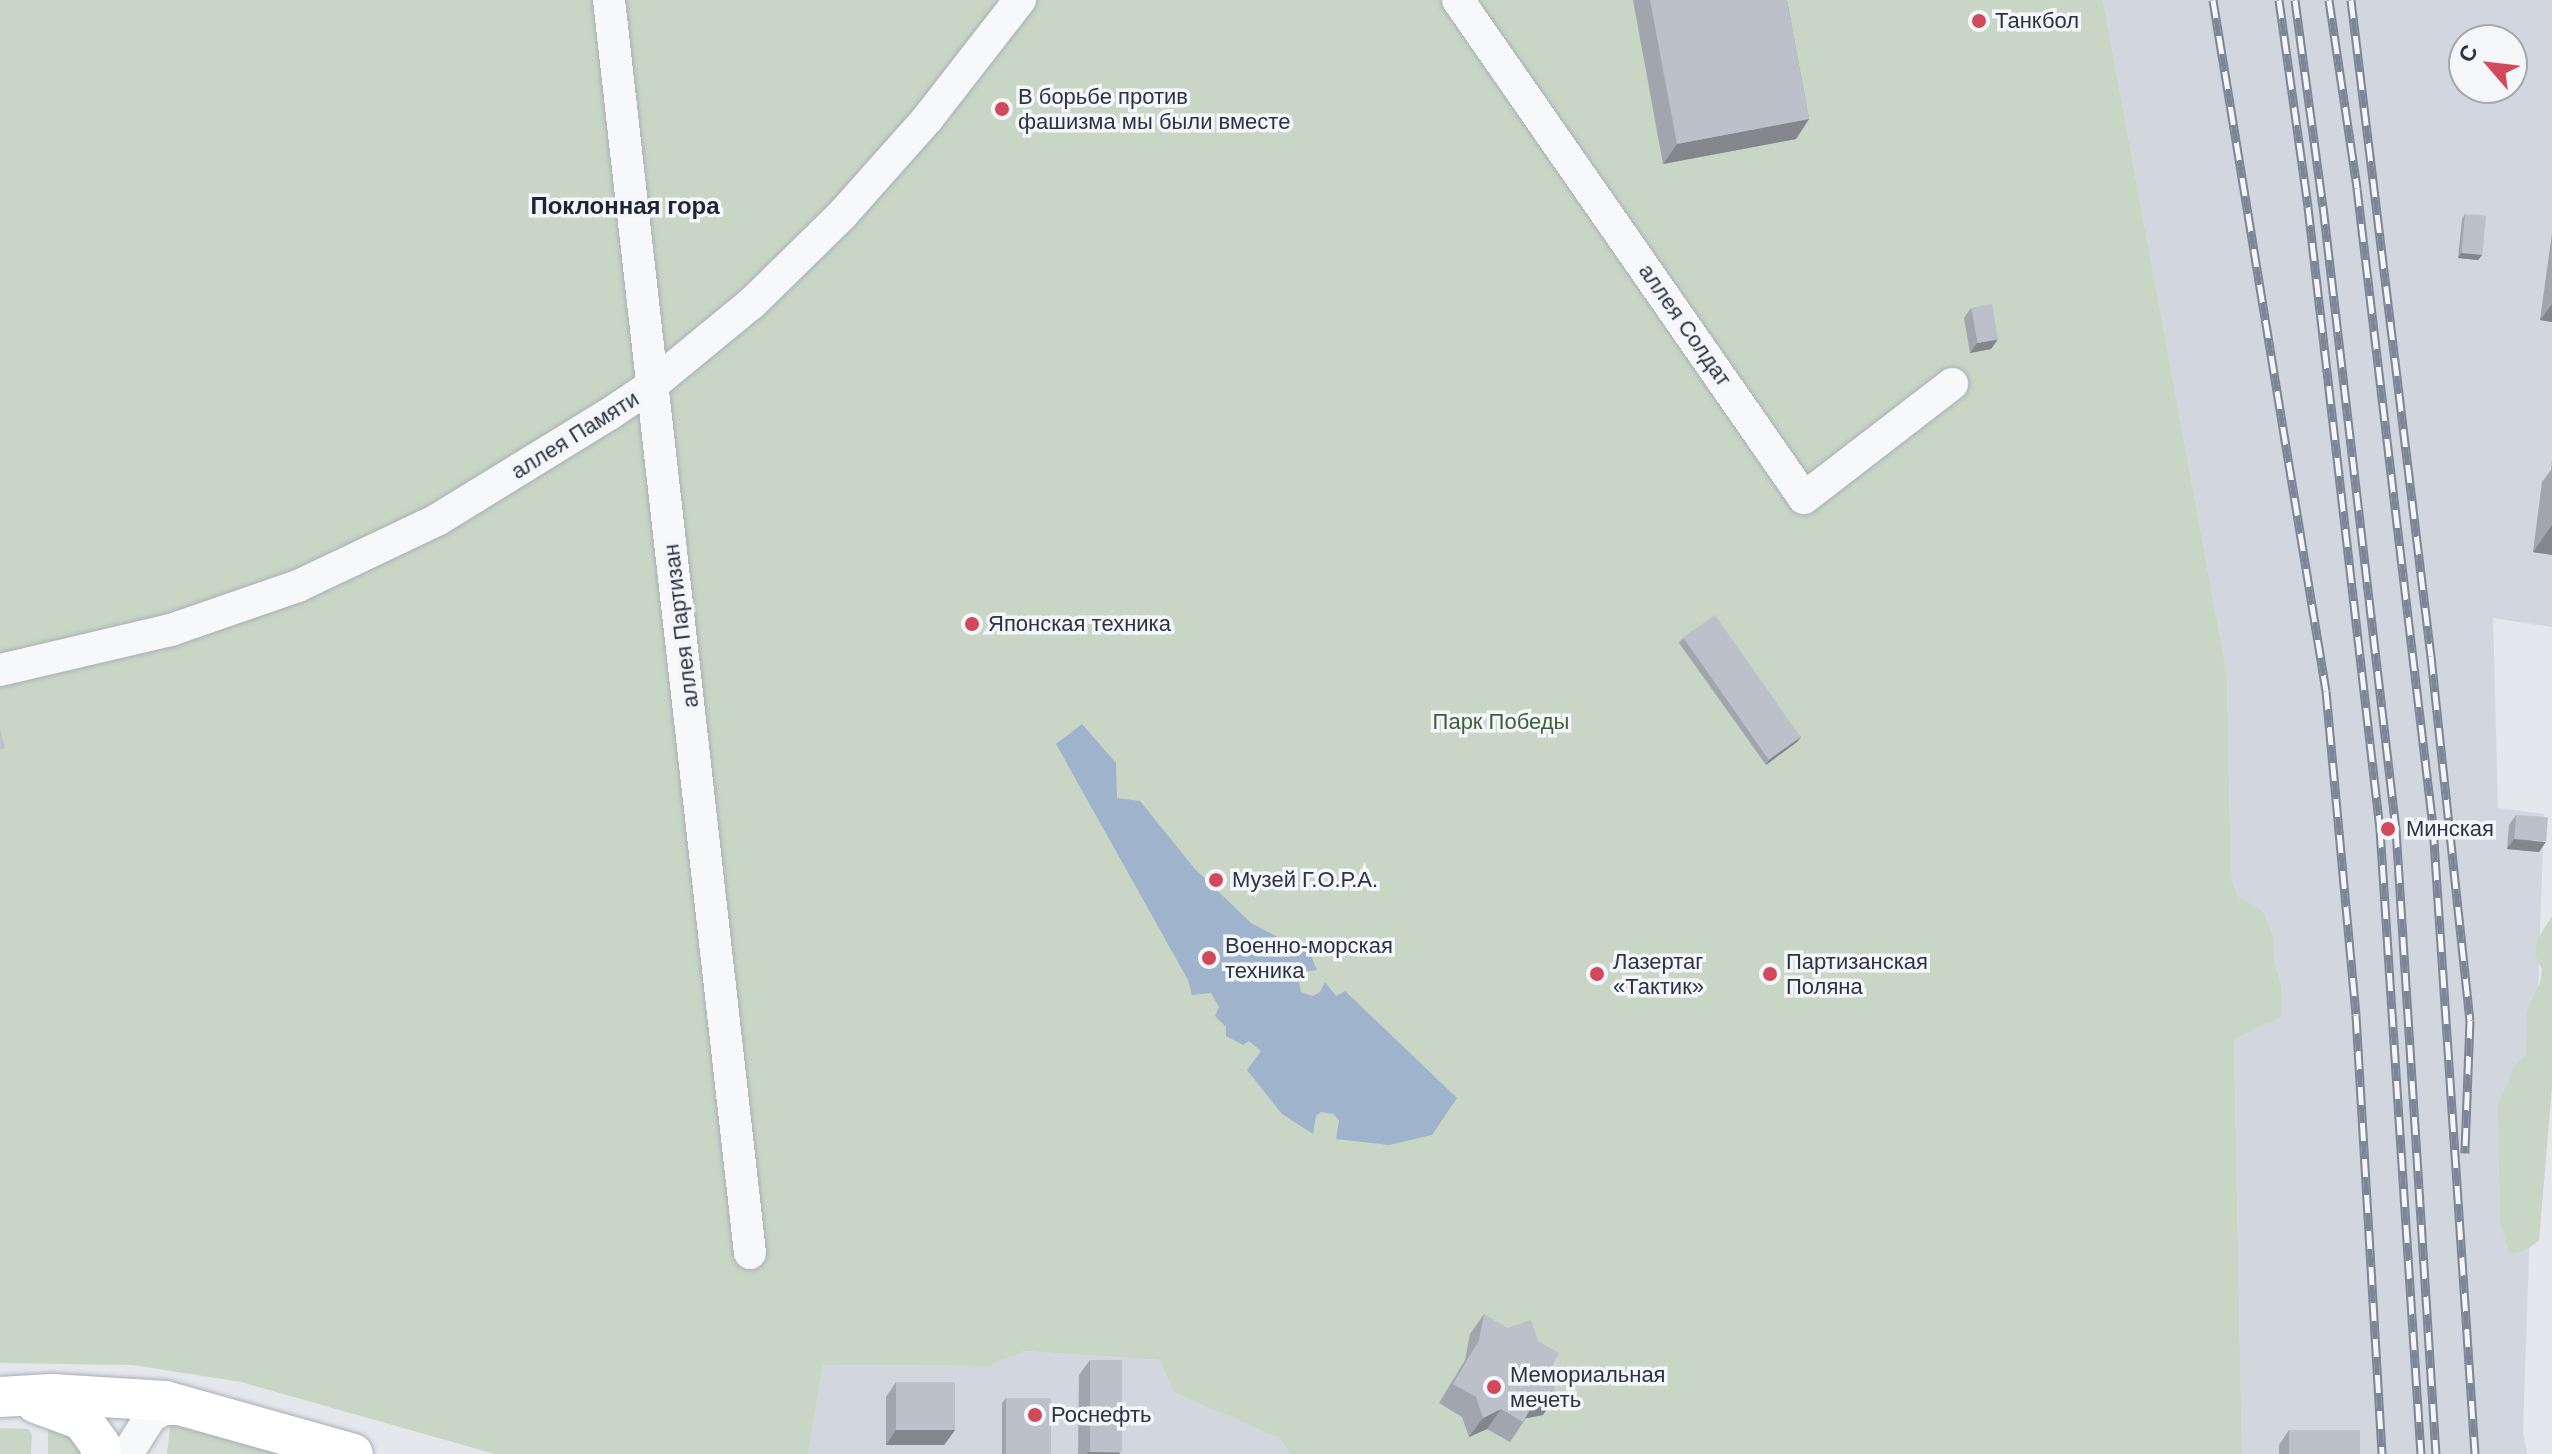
<!DOCTYPE html>
<html>
<head>
<meta charset="utf-8">
<style>
  body { margin:0 }
  #map { position:relative; width:2552px; height:1454px; overflow:hidden; background:#e4e7ec; font-family:Helvetica,sans-serif }
  div>[style] { position:absolute }
  .built>* { inset:0; background:#d2d6de }
  .green>* { inset:0; background:#c9d6c5 }
  .water>* { inset:0; background:#9fb4cc }
  .roads { filter:drop-shadow(0 0 2px #a9aeb7) drop-shadow(0 0 2px #a9aeb7) }
  .minor>* { height:32px; margin:-16px; padding:0 16px; transform-origin:16px; border-radius:16px; background:#f7f8fa }
  .major>* { height:40px; margin:-20px; padding:0 20px; transform-origin:20px; border-radius:20px; background:#fff }
  .rail>* { height:9px; margin-top:-4.5px; transform-origin:0; background:repeating-linear-gradient(90deg,#f4f6f9 0 18px,#7d8696 0 36px); box-sizing:border-box; border-block:2px solid #7d8696 }
  .wall>* { inset:0; background:#a1a5ae }
  .shaded-wall>* { inset:0; background:#83868d }
  .building>* { inset:0; background:#bbc0ca; transform-origin:0 0 }
  .dots>* { width:22px; height:22px; translate:-50% -50%; box-sizing:border-box; border:4px solid #f4f6f9; border-radius:50% }
  span { translate:-50% -50%; white-space:nowrap; text-align:center; line-height:1.15; -webkit-text-stroke:7px #f4f6f9; paint-order:stroke }
  .poi-label { font-size:22px; color:#2b3445 }
  .left { translate:0 -50%; text-align:left }
  .street-label { font-size:22px; color:#2b3445 }
  .park-label { font-size:22px; color:#3f6138 }
  .neighbourhood-label { font-size:24px; color:#1d2536; font-weight:700 }
  .north { position:absolute; left:2448px; top:24px; width:80px; height:80px; box-sizing:border-box; background:#f4f6f9; border:2px solid #a4a8b1; border-radius:50%; rotate:298deg; font-size:22px; font-weight:700; line-height:32px; text-align:center; color:#2b3445 }
  .north::after { content:''; display:block; margin:auto; width:28px; height:36px; background:#d1495b; clip-path:polygon(50% 0,100% 100%,50% 72%,0 100%) }
</style>
</head>
<body>
<div id="map">
  <div class="built">
    <div style="clip-path:polygon(evenodd,2103px 0,2552px 0,2552px 627px,2493px 618px,2498px 808px,2544px 814px,2523px 1431px,2527px 1454px,2242px 1454px,2227px 675px,2103px 0,2464px 40px,2512px 40px,2512px 88px,2464px 88px,2464px 40px)"></div>
    <div style="clip-path:polygon(1024px 1351px,1160px 1360px,1175px 1392px,1279px 1438px,1290px 1454px,808px 1454px,823px 1365px,990px 1366px)"></div>
  </div>
  <div class="green">
    <div style="clip-path:polygon(0 0,2103px 0,2227px 675px,2231px 880px,2238px 897px,2262px 910px,2273px 937px,2274px 961px,2281px 987px,2281px 1017px,2234px 1039px,2242px 1454px,1290px 1454px,1279px 1438px,1174px 1392px,1160px 1360px,1024px 1351px,990px 1366px,823px 1365px,808px 1454px,495px 1454px,241px 1382px,133px 1365px,0 1363px)"></div>
    <div style="clip-path:polygon(2552px 916px,2552px 1086px,2539px 1241px,2526px 1250px,2510px 1254px,2500px 1224px,2498px 1105px,2515px 1065px,2526px 1055px,2527px 1011px,2540px 983px,2542px 969px,2535px 955px,2537px 940px)"></div>
    <div style="clip-path:polygon(171px 1419px,305px 1454px,167px 1454px)"></div>
    <div style="clip-path:polygon(48px 1427px,70px 1434px,82px 1454px,48px 1454px)"></div>
    <div style="clip-path:polygon(0 1428px,28px 1429px,32px 1434px,31px 1454px,0 1454px)"></div>
  </div>
  <div class="water">
    <div style="clip-path:polygon(1082px 724px,1116px 763px,1117px 798px,1140px 801px,1195px 869px,1251px 923px,1310px 954px,1317px 970px,1302px 972px,1298px 977px,1301px 992px,1313px 996px,1320px 992px,1325px 982px,1336px 996px,1345px 991px,1457px 1098px,1432px 1135px,1389px 1145px,1336px 1139px,1339px 1120px,1333px 1114px,1321px 1112px,1316px 1116px,1313px 1134px,1282px 1114px,1247px 1070px,1261px 1051px,1249px 1041px,1243px 1045px,1226px 1036px,1226px 1027px,1215px 1016px,1219px 1007px,1211px 993px,1192px 995px,1188px 980px,1056px 744px)"></div>
  </div>
  <div class="roads">
    <div class="minor">
      <div style="left:609px;top:0;width:1261px;rotate:83.58deg"></div>
      <div style="left:1458px;top:0;width:606px;rotate:55.21deg"></div>
      <div style="left:1804px;top:498px;width:187px;rotate:-37.6deg"></div>
      <div style="left:0;top:670px;width:176px;rotate:-13.2deg"></div>
      <div style="left:171px;top:630px;width:134px;rotate:-19.1deg"></div>
      <div style="left:298px;top:586px;width:154px;rotate:-25.4deg"></div>
      <div style="left:437px;top:520px;width:201px;rotate:-31.6deg"></div>
      <div style="left:608px;top:415px;width:52px;rotate:-34deg"></div>
      <div style="left:651px;top:386px;width:129px;rotate:-39.4deg"></div>
      <div style="left:751px;top:304px;width:127px;rotate:-44.4deg"></div>
      <div style="left:842px;top:215px;width:130px;rotate:-48.4deg"></div>
      <div style="left:928px;top:118px;width:150px;rotate:-52.1deg"></div>
      <div style="left:127px;top:1454px;width:45px;rotate:-57.7deg"></div>
      <div style="left:151px;top:1416px;width:15px;rotate:-28deg"></div>
      <div style="left:164px;top:1409px;width:23px"></div>
    </div>
    <div class="major">
      <div style="left:0;top:1397px;width:52px;rotate:-3.3deg"></div>
      <div style="left:52px;top:1394px;width:113px;rotate:3.5deg"></div>
      <div style="left:165px;top:1401px;width:195px;rotate:15.7deg"></div>
      <div style="left:36px;top:1403px;width:49px;rotate:20.3deg"></div>
      <div style="left:82px;top:1420px;width:31px;rotate:54deg"></div>
      <div style="left:100px;top:1445px;width:9px;rotate:84deg"></div>
    </div>
  </div>
  <div class="rail">
    <div style="left:2213px;top:0;width:700px;rotate:80.71deg"></div>
    <div style="left:2326px;top:691px;width:325px;rotate:84.7deg"></div>
    <div style="left:2356px;top:1015px;width:440px;rotate:86.6deg"></div>
    <div style="left:2279px;top:0;width:209px;rotate:82deg"></div>
    <div style="left:2308px;top:207px;width:626px;rotate:83.4deg"></div>
    <div style="left:2380px;top:829px;width:626px;rotate:86.25deg"></div>
    <div style="left:2295px;top:0;width:208px;rotate:82.3deg"></div>
    <div style="left:2323px;top:206px;width:627px;rotate:83.32deg"></div>
    <div style="left:2396px;top:829px;width:626px;rotate:86.34deg"></div>
    <div style="left:2329px;top:0;width:190px;rotate:81.5deg"></div>
    <div style="left:2357px;top:188px;width:643px;rotate:83.21deg"></div>
    <div style="left:2433px;top:826px;width:629px;rotate:86.17deg"></div>
    <div style="left:2351px;top:0;width:661px;rotate:83.05deg"></div>
    <div style="left:2431px;top:656px;width:366px;rotate:83.9deg"></div>
    <div style="left:2470px;top:1020px;width:133px;rotate:92.2deg"></div>
  </div>
  <div class="wall">
    <div style="clip-path:polygon(1633px 0,1787px 0,1809px 119px,1796px 139px,1663px 164px)"></div>
    <div style="clip-path:polygon(2465px 214px,2482px 255px,2478px 260px,2458px 258px,2462px 219px)"></div>
    <div style="clip-path:polygon(2552px 233px,2552px 322px,2540px 320px)"></div>
    <div style="clip-path:polygon(1971px 308px,1998px 339px,1991px 349px,1970px 353px,1964px 318px)"></div>
    <div style="clip-path:polygon(2552px 460px,2552px 555px,2533px 552px,2542px 482px,2551px 470px)"></div>
    <div style="clip-path:polygon(1683px 638px,1801px 737px,1797px 742px,1766px 765px,1679px 643px)"></div>
    <div style="clip-path:polygon(2516px 815px,2539px 852px,2507px 849px,2509px 825px)"></div>
    <div style="clip-path:polygon(1484px 1314px,1549px 1373px,1543px 1415px,1526px 1418px,1510px 1442px,1487px 1429px,1469px 1437px,1462px 1417px,1439px 1403px,1465px 1360px,1470px 1334px)"></div>
    <div style="clip-path:polygon(1090px 1360px,1120px 1453px,1119px 1454px,1078px 1454px,1079px 1375px)"></div>
    <div style="clip-path:polygon(896px 1382px,955px 1430px,944px 1445px,886px 1445px,886px 1397px)"></div>
    <div style="clip-path:polygon(1006px 1398px,1050px 1454px,1002px 1454px,1002px 1403px)"></div>
    <div style="clip-path:polygon(2289px 1430px,2360px 1454px,2279px 1454px,2279px 1445px)"></div>
  </div>
  <div class="shaded-wall">
    <div style="clip-path:polygon(1809px 119px,1796px 139px,1663px 164px,1677px 144px)"></div>
    <div style="clip-path:polygon(2461px 253px,2482px 255px,2478px 260px,2458px 258px)"></div>
    <div style="clip-path:polygon(2552px 304px,2552px 322px,2540px 320px)"></div>
    <div style="clip-path:polygon(1998px 339px,1991px 349px,1970px 353px,1977px 343px)"></div>
    <div style="clip-path:polygon(2552px 525px,2552px 555px,2533px 552px)"></div>
    <div style="clip-path:polygon(1801px 737px,1797px 742px,1766px 765px,1769px 760px)"></div>
    <div style="clip-path:polygon(2514px 839px,2546px 842px,2539px 852px,2507px 849px)"></div>
    <div style="clip-path:polygon(1557px 1395px,1543px 1415px,1523px 1419px,1536px 1399px)"></div>
    <div style="clip-path:polygon(1501px 1409px,1487px 1429px,1469px 1437px,1483px 1418px)"></div>
    <div style="clip-path:polygon(896px 1430px,955px 1430px,944px 1445px,886px 1445px)"></div>
    <div style="clip-path:polygon(1088px 1452px,1120px 1453px,1119px 1454px,1087px 1454px)"></div>
  </div>
  <div class="building">
    <div style="clip-path:polygon(1650px 0,1787px 0,1809px 119px,1677px 144px)"></div>
    <div style="left:2465px;top:214px;width:21px;height:39px;rotate:5deg"></div>
    <div style="left:1992px;top:304px;width:36px;height:21px;rotate:80deg"></div>
    <div style="left:1715px;top:615px;width:149px;height:39px;rotate:55deg"></div>
    <div style="clip-path:polygon(0 730px,5px 748px,0 750px)"></div>
    <div style="left:2516px;top:815px;width:32px;height:24px;rotate:4deg"></div>
    <div style="clip-path:polygon(1484px 1314px,1507px 1328px,1531px 1320px,1538px 1341px,1559px 1353px,1549px 1373px,1557px 1395px,1536px 1399px,1523px 1422px,1501px 1409px,1483px 1418px,1476px 1397px,1453px 1384px,1479px 1340px)"></div>
    <div style="left:1090px;top:1360px;width:32px;height:92px"></div>
    <div style="left:896px;top:1382px;width:59px;height:48px"></div>
    <div style="left:1006px;top:1398px;width:45px;height:56px"></div>
    <div style="left:2289px;top:1430px;width:71px;height:24px"></div>
  </div>
  <div class="dots">
    <div style="left:1979px;top:21px;background:#d1495b"></div>
    <div style="left:1002px;top:109px;background:#d1495b"></div>
    <div style="left:972px;top:624px;background:#d1495b"></div>
    <div style="left:2388px;top:829px;background:#d1495b"></div>
    <div style="left:1216px;top:880px;background:#d1495b"></div>
    <div style="left:1209px;top:958px;background:#d1495b"></div>
    <div style="left:1597px;top:974px;background:#d1495b"></div>
    <div style="left:1770px;top:974px;background:#d1495b"></div>
    <div style="left:1494px;top:1387px;background:#d1495b"></div>
    <div style="left:1035px;top:1415px;background:#d1495b"></div>
  </div>
  <div class="poi-label">
    <span class="left" style="left:1995px;top:21px">Танкбол</span>
    <span class="left" style="left:1018px;top:109px">В борьбе против<br>фашизма мы были вместе</span>
    <span class="left" style="left:988px;top:624px">Японская техника</span>
    <span class="left" style="left:2406px;top:829px">Минская</span>
    <span class="left" style="left:1232px;top:880px">Музей Г.О.Р.А.</span>
    <span class="left" style="left:1225px;top:958px">Военно-морская<br>техника</span>
    <span class="left" style="left:1613px;top:974px">Лазертаг<br>«Тактик»</span>
    <span class="left" style="left:1786px;top:974px">Партизанская<br>Поляна</span>
    <span class="left" style="left:1510px;top:1387px">Мемориальная<br>мечеть</span>
    <span class="left" style="left:1051px;top:1415px">Роснефть</span>
  </div>
  <div class="street-label">
    <span style="left:1685px;top:325px;rotate:55deg">аллея Солдат</span>
    <span style="left:575px;top:435px;rotate:-32deg">аллея Памяти</span>
    <span style="left:681px;top:626px;rotate:-97deg">аллея Партизан</span>
  </div>
  <div class="park-label">
    <span style="left:1501px;top:722px">Парк Победы</span>
  </div>
  <div class="neighbourhood-label">
    <span style="left:625px;top:206px">Поклонная гора</span>
  </div>
  <div class="north">С</div>
</div>
</body>
</html>
